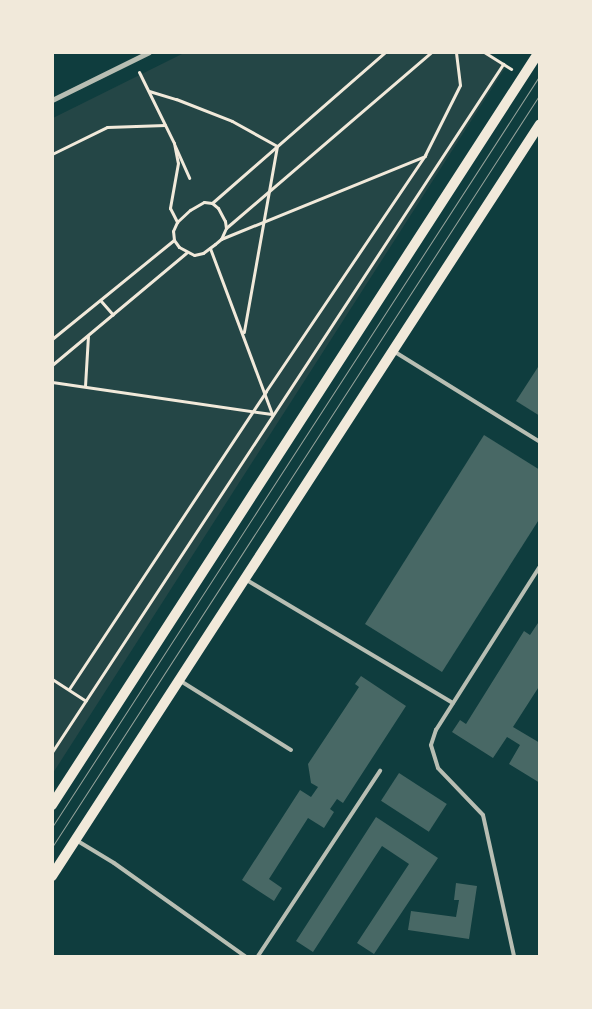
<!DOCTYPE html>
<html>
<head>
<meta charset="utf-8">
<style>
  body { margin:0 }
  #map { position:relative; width:592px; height:1009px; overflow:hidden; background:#0f3d3e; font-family:"Exo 2",sans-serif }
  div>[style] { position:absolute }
  .green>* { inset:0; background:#244646 }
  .building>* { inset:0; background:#486865; transform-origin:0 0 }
  .path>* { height:3px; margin:-1.5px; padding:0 1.5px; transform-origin:1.5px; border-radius:1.5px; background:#f1e9da }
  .service>* { height:4px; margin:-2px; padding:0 2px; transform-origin:2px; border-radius:2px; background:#b8beb3 }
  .minor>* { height:5px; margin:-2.5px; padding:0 2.5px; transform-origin:2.5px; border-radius:2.5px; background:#b8beb3 }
  .secondary>* { height:10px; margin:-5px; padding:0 5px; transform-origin:5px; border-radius:5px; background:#f1e9da }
  .tram>* { height:1px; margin:-0.5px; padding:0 0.5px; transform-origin:0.5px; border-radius:0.5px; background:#97a49c }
  span { translate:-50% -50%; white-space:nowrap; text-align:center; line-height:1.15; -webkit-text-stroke:4px #f1e9da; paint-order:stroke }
  .frame { position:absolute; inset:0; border:54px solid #f1e9da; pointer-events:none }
</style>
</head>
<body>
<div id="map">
  <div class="green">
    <div style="clip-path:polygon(184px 53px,490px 53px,505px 68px,53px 773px,53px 118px)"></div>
  </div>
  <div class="building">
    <div style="clip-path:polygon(540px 364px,540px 416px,516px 401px)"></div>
    <div style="clip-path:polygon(484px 435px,540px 470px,540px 518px,442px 672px,365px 624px)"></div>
    <div style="clip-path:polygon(540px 620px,540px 685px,513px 727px,540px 743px,540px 783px,509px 764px,520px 745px,507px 737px,493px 758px,452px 732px,460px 720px,466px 724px,524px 631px,530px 635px)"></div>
    <div style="clip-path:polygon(361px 676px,406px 706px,343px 803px,337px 799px,330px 809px,334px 812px,324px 828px,308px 818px,269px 879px,282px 888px,274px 901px,242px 880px,300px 790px,311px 797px,318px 787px,311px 783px,308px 764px,359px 687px,355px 684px)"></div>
    <div style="left:399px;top:773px;width:57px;height:33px;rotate:33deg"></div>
    <div style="clip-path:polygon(376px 817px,438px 858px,374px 954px,357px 943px,409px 864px,382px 846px,313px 952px,296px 941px)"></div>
    <div style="clip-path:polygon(456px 883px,477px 886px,469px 939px,408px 930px,411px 911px,456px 917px,459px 900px,454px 900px)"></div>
  </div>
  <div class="path">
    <div style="left:484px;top:52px;width:32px;rotate:32deg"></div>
    <div style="left:139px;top:72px;width:79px;rotate:63.8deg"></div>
    <div style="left:174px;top:143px;width:20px;rotate:79deg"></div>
    <div style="left:178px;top:163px;width:46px;rotate:100.1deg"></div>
    <div style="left:170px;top:208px;width:16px;rotate:63deg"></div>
    <div style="left:149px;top:91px;width:28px;rotate:17deg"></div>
    <div style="left:176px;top:99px;width:60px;rotate:21.4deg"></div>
    <div style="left:232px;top:121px;width:51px;rotate:29.1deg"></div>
    <div style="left:277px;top:146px;width:189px;rotate:100.1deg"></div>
    <div style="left:175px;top:146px;width:35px;rotate:66deg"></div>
    <div style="left:52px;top:154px;width:61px;rotate:-26.1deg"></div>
    <div style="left:107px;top:127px;width:58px;rotate:-2deg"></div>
    <div style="left:204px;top:202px;width:8px;rotate:7deg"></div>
    <div style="left:212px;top:203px;width:8px;rotate:40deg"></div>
    <div style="left:218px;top:208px;width:15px;rotate:62deg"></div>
    <div style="left:225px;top:221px;width:7px;rotate:82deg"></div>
    <div style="left:226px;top:228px;width:12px;rotate:114deg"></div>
    <div style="left:221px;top:239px;width:8px;rotate:140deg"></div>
    <div style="left:215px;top:244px;width:15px;rotate:143deg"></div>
    <div style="left:203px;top:253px;width:9px;rotate:167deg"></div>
    <div style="left:194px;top:255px;width:17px;rotate:-152deg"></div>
    <div style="left:179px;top:247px;width:9px;rotate:-126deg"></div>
    <div style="left:174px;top:240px;width:9px;rotate:-96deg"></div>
    <div style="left:173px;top:231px;width:10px;rotate:-66deg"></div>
    <div style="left:177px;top:222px;width:18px;rotate:-43deg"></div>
    <div style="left:190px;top:210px;width:16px;rotate:-30deg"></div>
    <div style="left:212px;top:203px;width:230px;rotate:-41.1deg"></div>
    <div style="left:226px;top:228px;width:270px;rotate:-40.6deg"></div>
    <div style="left:221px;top:239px;width:220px;rotate:-22.1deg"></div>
    <div style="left:101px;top:301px;width:18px;rotate:49deg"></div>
    <div style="left:52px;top:339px;width:157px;rotate:-39.1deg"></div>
    <div style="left:52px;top:365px;width:175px;rotate:-39.9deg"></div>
    <div style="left:52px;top:382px;width:222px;rotate:8.3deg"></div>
    <div style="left:272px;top:414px;width:177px;rotate:-110.5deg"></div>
    <div style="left:85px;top:386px;width:50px;rotate:-86.6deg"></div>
    <div style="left:52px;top:679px;width:40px;rotate:32.9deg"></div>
    <div style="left:69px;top:689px;width:357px;rotate:-56.5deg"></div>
    <div style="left:266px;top:391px;width:285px;rotate:-56deg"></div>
    <div style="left:425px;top:155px;width:78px;rotate:-63.4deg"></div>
    <div style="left:460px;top:85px;width:33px;rotate:-97deg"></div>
    <div style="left:52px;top:752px;width:823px;rotate:-56.75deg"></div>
  </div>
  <div class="service">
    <div style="left:395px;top:352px;width:171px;rotate:31.8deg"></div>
    <div style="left:245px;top:579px;width:242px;rotate:30.8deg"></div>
    <div style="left:179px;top:680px;width:132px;rotate:32deg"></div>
    <div style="left:76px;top:840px;width:44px;rotate:31.2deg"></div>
    <div style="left:114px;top:863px;width:161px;rotate:35.4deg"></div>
    <div style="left:258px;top:956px;width:222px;rotate:-56.6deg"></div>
    <div style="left:514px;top:956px;width:144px;rotate:-102.4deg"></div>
    <div style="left:483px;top:815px;width:65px;rotate:-133.8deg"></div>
    <div style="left:438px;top:768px;width:24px;rotate:-107deg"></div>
    <div style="left:431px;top:745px;width:16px;rotate:-72deg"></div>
    <div style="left:436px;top:730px;width:194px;rotate:-57.6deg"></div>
  </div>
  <div class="minor">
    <div style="left:52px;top:100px;width:108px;rotate:-26.3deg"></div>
  </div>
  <div class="secondary">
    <div style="left:52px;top:805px;width:897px;rotate:-57.11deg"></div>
    <div style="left:52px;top:876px;width:896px;rotate:-57.02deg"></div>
  </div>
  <div class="tram">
    <div style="left:52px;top:827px;width:896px;rotate:-57.02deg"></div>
    <div style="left:52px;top:847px;width:897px;rotate:-57.05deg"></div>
  </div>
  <div class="frame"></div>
</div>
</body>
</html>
